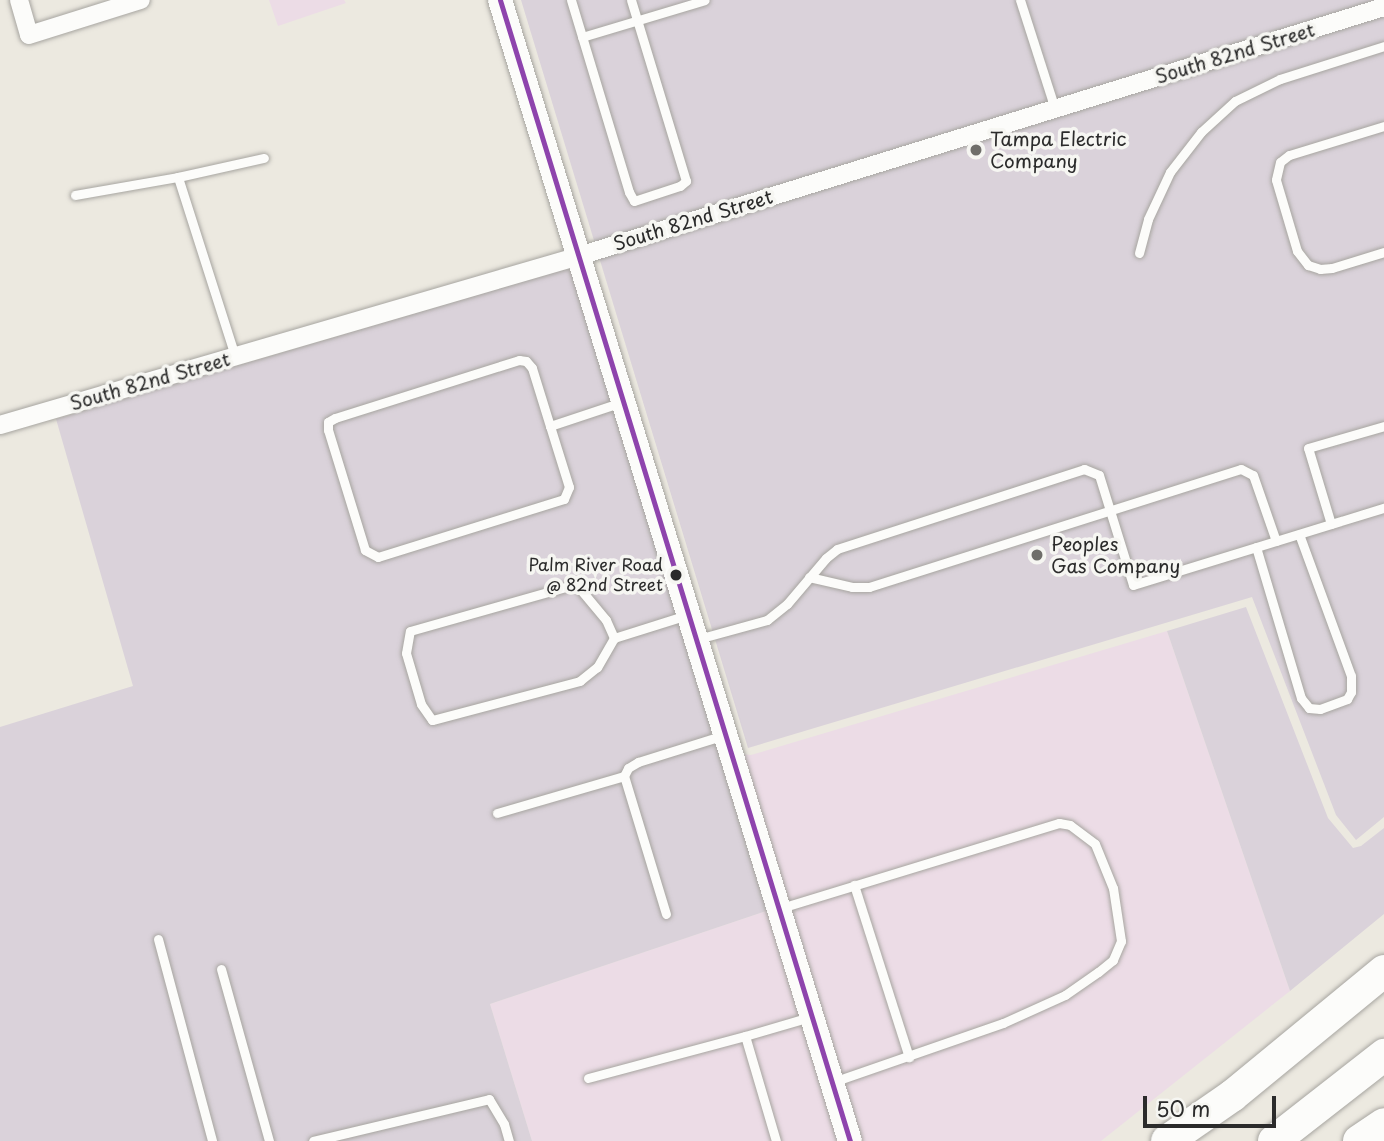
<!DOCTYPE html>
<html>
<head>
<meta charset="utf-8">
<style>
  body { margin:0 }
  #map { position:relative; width:1384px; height:1141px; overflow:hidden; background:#ece9e0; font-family:"Playpen Sans",sans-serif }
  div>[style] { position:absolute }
  .built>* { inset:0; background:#ecdce6 }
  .industrial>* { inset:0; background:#dad2da }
  .roads { filter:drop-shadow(0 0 2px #a7a5a0) drop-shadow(0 0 2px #a7a5a0) }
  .lane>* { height:9px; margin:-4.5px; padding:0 4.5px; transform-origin:4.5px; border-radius:4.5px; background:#fcfcfa }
  .street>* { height:18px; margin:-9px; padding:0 9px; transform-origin:9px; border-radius:9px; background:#fcfcfa }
  .secondary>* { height:24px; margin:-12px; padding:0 12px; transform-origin:12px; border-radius:12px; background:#fcfcfa }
  .highway>* { height:32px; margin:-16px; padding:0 16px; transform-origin:16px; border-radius:16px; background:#fcfcfa }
  .bus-1>* { height:5px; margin:-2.5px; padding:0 2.5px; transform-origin:2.5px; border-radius:2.5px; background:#8e44ad }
  .dots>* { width:19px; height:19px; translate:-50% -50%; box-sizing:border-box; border:4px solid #f6f6f2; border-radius:50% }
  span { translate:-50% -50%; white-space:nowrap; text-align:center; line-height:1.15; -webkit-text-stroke:7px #f6f6f2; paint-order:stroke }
  .bus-label { font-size:17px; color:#2b2b2b }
  .right { translate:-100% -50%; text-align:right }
  .street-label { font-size:19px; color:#2b2b2b }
  .poi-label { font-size:19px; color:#2b2b2b }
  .left { translate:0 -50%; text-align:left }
  .scale { position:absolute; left:1143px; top:1096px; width:133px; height:32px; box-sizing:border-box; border:4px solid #2b2b2b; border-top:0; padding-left:9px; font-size:21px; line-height:24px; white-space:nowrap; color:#2b2b2b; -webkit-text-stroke:5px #f6f6f2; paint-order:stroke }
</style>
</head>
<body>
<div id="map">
  <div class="built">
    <div style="clip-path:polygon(269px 0,344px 0,346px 3px,278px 26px)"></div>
    <div style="clip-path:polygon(1167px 631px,1290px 991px,1101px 1141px,860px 1141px,742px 754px,751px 755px)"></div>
    <div style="clip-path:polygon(769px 910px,839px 1141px,532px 1141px,490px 1004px)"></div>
  </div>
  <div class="industrial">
    <div style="clip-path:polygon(521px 0,1384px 0,1384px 817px,1356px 840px,1336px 815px,1252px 597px,748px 748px)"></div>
    <div style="clip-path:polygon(572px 267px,769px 910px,490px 1004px,532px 1141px,0 1141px,0 727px,133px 686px,56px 419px)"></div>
    <div style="clip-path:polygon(1246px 607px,1328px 818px,1353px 848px,1361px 846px,1384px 828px,1384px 914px,1290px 991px,1167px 631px)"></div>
  </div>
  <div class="roads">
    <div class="lane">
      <div style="left:571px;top:0;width:201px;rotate:73.2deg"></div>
      <div style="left:629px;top:192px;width:10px;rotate:61deg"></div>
      <div style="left:634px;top:201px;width:48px;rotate:-18.1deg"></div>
      <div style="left:680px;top:186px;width:8px;rotate:-40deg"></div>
      <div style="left:686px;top:181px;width:189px;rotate:-106.9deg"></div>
      <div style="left:1020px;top:0;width:114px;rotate:72.2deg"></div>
      <div style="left:582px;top:37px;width:128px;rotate:-16.7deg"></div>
      <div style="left:1384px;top:126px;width:99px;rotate:163deg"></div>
      <div style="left:1289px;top:155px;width:11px;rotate:142deg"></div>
      <div style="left:1280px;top:162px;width:18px;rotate:103deg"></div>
      <div style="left:1276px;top:180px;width:74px;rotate:73.5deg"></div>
      <div style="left:1297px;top:251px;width:18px;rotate:52deg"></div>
      <div style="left:1308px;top:265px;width:13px;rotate:18deg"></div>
      <div style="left:1320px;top:269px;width:12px;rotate:-5deg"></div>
      <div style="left:1332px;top:268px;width:54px;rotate:-17.1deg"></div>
      <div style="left:75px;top:195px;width:105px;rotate:-9.9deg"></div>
      <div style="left:1139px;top:253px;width:35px;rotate:-75deg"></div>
      <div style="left:1148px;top:219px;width:52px;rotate:-64.9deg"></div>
      <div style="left:1170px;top:172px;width:51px;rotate:-52.2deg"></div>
      <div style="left:1201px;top:132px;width:46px;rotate:-42.4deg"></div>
      <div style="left:1235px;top:101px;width:50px;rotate:-26.1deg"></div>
      <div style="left:1280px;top:79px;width:109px;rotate:-17.6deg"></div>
      <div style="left:235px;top:356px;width:188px;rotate:-107.7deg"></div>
      <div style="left:178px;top:177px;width:88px;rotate:-12.5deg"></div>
      <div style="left:550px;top:426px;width:64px;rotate:72.7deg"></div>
      <div style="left:569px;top:487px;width:13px;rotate:113deg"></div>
      <div style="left:564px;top:499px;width:195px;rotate:162.7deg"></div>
      <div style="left:378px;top:557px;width:15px;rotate:-152deg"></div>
      <div style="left:365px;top:550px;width:126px;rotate:-107.1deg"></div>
      <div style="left:328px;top:430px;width:8px;rotate:-90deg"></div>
      <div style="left:328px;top:422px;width:8px;rotate:-30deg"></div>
      <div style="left:335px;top:418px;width:193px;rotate:-17.5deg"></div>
      <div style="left:519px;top:360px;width:7px;rotate:8deg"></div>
      <div style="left:526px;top:361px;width:9px;rotate:49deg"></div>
      <div style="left:532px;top:368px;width:61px;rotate:72.8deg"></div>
      <div style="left:550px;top:426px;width:76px;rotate:-18.4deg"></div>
      <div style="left:1331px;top:524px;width:79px;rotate:-106.8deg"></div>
      <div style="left:1308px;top:448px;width:79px;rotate:-16.1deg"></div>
      <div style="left:1256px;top:547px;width:158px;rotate:73.4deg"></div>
      <div style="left:1301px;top:698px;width:13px;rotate:51deg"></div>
      <div style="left:1309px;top:708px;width:11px;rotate:5deg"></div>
      <div style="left:1320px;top:709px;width:29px;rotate:-20deg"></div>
      <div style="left:1347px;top:699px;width:8px;rotate:-60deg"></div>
      <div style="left:1351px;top:692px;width:16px;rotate:-90deg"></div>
      <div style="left:1351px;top:676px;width:151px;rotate:-110.1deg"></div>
      <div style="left:809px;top:577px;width:44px;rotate:13.1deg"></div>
      <div style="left:852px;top:587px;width:17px"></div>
      <div style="left:869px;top:587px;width:390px;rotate:-17.6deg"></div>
      <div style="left:1241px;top:469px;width:13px;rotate:27deg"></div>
      <div style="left:1253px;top:475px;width:70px;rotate:70.8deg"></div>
      <div style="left:576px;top:584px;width:47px;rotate:50.2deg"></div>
      <div style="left:606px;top:620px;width:20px;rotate:66deg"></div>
      <div style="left:614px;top:638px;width:34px;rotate:120deg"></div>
      <div style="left:597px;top:667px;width:22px;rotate:141deg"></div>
      <div style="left:580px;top:681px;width:153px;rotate:165.2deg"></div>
      <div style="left:432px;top:720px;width:19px;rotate:-125deg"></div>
      <div style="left:421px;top:704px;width:53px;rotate:-106.4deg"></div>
      <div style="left:406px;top:653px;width:22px;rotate:-80deg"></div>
      <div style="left:410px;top:631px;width:173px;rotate:-15.8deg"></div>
      <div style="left:614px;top:638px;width:77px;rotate:-17.5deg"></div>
      <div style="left:698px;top:639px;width:72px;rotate:-15.4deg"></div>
      <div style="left:767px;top:620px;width:26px;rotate:-39deg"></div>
      <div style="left:787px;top:604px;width:60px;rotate:-49.7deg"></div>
      <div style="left:826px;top:558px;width:14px;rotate:-39deg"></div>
      <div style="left:837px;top:549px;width:260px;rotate:-17.9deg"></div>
      <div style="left:1084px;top:469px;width:16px;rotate:22deg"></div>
      <div style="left:1099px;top:475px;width:115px;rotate:72.8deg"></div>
      <div style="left:1133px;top:585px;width:263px;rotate:-17.1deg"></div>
      <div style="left:497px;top:813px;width:132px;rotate:-16.2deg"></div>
      <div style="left:854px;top:885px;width:181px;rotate:72.3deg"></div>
      <div style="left:781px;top:908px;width:291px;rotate:-17deg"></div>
      <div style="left:1059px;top:823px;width:11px;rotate:10deg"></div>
      <div style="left:1070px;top:825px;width:31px;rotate:37deg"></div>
      <div style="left:1095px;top:844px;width:48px;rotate:67.8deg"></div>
      <div style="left:1113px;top:888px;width:54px;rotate:81.4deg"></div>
      <div style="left:1121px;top:941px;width:21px;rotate:113deg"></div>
      <div style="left:1113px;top:960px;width:19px;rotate:141deg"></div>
      <div style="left:1098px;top:972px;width:40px;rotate:145.1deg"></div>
      <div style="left:1065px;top:995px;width:68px;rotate:155.7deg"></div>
      <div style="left:1003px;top:1023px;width:180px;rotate:160.9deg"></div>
      <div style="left:666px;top:914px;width:144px;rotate:-106.9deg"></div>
      <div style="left:624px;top:776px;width:9px;rotate:-63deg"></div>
      <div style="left:628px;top:768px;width:12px;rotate:-31deg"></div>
      <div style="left:638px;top:762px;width:90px;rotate:-17.4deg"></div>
      <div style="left:158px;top:939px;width:209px;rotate:75deg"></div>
      <div style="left:221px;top:969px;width:179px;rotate:74.4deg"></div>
      <div style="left:588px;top:1078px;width:163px;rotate:-15deg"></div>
      <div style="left:313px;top:1141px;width:181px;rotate:-13.4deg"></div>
      <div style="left:489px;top:1099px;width:29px;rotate:59deg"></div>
      <div style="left:504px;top:1124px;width:18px;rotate:74deg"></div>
      <div style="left:776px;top:1141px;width:109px;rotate:-106.4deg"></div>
      <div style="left:745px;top:1036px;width:68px;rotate:-16.3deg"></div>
    </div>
    <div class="street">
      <div style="left:19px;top:0;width:36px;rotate:74deg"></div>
      <div style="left:29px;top:35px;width:117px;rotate:-17.4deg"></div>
      <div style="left:0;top:425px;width:603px;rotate:-16.27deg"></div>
      <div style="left:579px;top:256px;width:843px;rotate:-17.19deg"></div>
    </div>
    <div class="secondary">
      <div style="left:500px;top:0;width:1193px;rotate:72.95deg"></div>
    </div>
    <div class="highway">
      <div style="left:1167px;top:1141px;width:79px;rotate:-34.7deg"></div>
      <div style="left:1232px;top:1096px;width:197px;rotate:-39.4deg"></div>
      <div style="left:1274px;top:1141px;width:140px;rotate:-38deg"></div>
      <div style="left:1359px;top:1141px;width:30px;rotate:-34deg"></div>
    </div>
  </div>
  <div class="bus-1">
    <div style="left:500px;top:0;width:1193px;rotate:72.95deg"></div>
  </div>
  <div class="dots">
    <div style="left:976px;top:150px;background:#6f6e6a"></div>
    <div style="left:1037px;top:555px;background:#6f6e6a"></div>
    <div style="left:676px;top:575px;background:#2b2b2b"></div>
  </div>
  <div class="bus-label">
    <span class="right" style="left:663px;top:575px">Palm River Road<br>@ 82nd Street</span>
  </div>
  <div class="street-label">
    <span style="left:1235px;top:53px;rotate:-17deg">South 82nd Street</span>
    <span style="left:693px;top:220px;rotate:-17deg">South 82nd Street</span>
    <span style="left:150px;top:381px;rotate:-16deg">South 82nd Street</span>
  </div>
  <div class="poi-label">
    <span class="left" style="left:990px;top:150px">Tampa Electric<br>Company</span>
    <span class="left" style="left:1051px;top:555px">Peoples<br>Gas Company</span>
  </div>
  <div class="scale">50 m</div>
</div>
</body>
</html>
